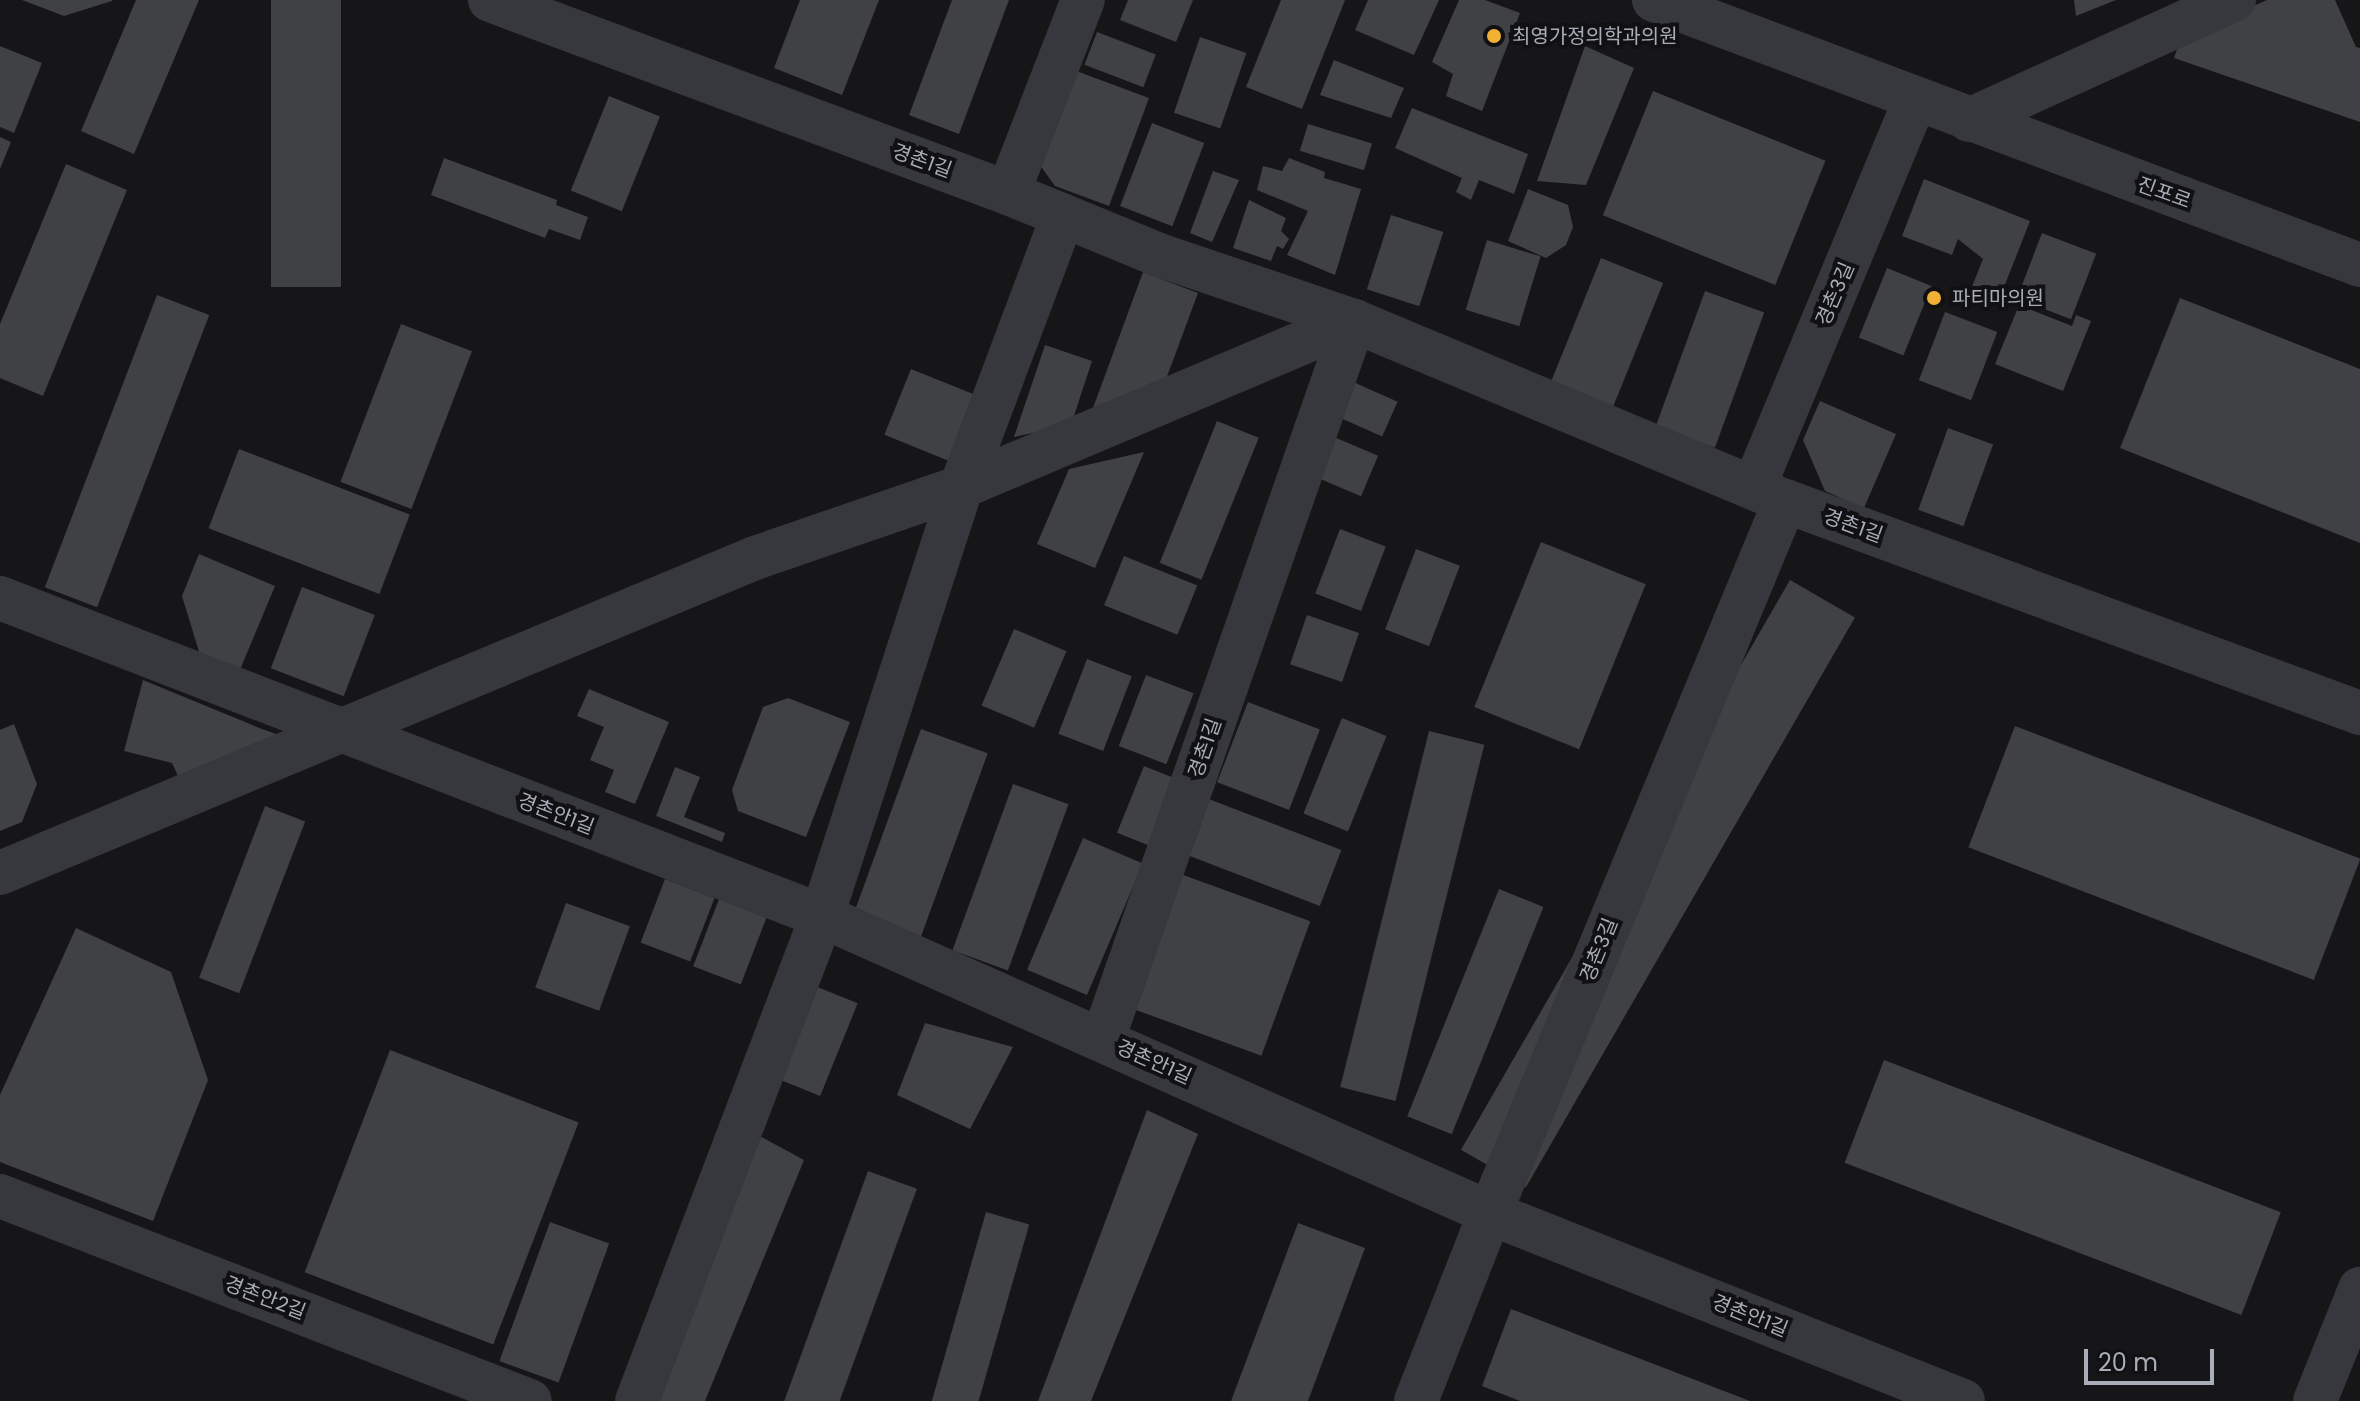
<!DOCTYPE html>
<html>
<head>
<meta charset="utf-8">
<style>
  body { margin:0 }
  #map { position:relative; width:2360px; height:1401px; overflow:hidden; background:#161618; font-family:Poppins,"Noto Sans KR",sans-serif }
  div>[style] { position:absolute }
  .building>* { inset:0; background:#404145; transform-origin:0 0 }
  .minor>* { height:44px; margin:-22px; padding:0 22px; transform-origin:22px; border-radius:22px; background:#37383d }
  .dots>* { width:22px; height:22px; translate:-50% -50%; box-sizing:border-box; border:4px solid #111113; border-radius:50% }
  span { translate:-50% -50%; white-space:nowrap; text-align:center; line-height:1.15; -webkit-text-stroke:8px #111113; paint-order:stroke }
  .poi-label { font-size:20px; color:#a8adb8 }
  .left { translate:0 -50%; text-align:left }
  .street-label { font-size:20px; color:#a8adb8 }
  .scale { position:absolute; left:2084px; top:1349px; width:130px; height:36px; box-sizing:border-box; border:4px solid #a8adb8; border-top:0; padding-left:10px; font-size:24px; line-height:28px; white-space:nowrap; color:#a8adb8; -webkit-text-stroke:6px #111113; paint-order:stroke }
</style>
</head>
<body>
<div id="map">
  <div class="building">
    <div style="clip-path:polygon(22px 0,112px 0,112px 1px,64px 16px)"></div>
    <div style="clip-path:polygon(136px 0,199px 0,134px 154px,81px 131px)"></div>
    <div style="left:271px;top:0;width:70px;height:287px"></div>
    <div style="clip-path:polygon(800px 0,879px 0,842px 95px,774px 68px)"></div>
    <div style="clip-path:polygon(952px 0,1009px 0,959px 134px,909px 115px)"></div>
    <div style="clip-path:polygon(1128px 0,1193px 0,1176px 42px,1120px 20px)"></div>
    <div style="clip-path:polygon(1281px 0,1345px 0,1302px 109px,1246px 87px)"></div>
    <div style="clip-path:polygon(1368px 0,1439px 0,1414px 55px,1355px 30px)"></div>
    <div style="clip-path:polygon(1459px 0,1485px 0,1520px 13px,1482px 111px,1446px 96px,1453px 74px,1432px 62px)"></div>
    <div style="clip-path:polygon(2074px 0,2116px 0,2076px 16px)"></div>
    <div style="clip-path:polygon(2267px 0,2335px 0,2356px 47px,2360px 48px,2360px 122px,2174px 58px,2181px 38px)"></div>
    <div style="left:1097px;top:32px;width:63px;height:35px;rotate:21deg"></div>
    <div style="left:1200px;top:37px;width:49px;height:80px;rotate:19deg"></div>
    <div style="clip-path:polygon(0 46px,42px 63px,14px 133px,0 127px)"></div>
    <div style="clip-path:polygon(1585px 46px,1634px 68px,1586px 185px,1537px 181px)"></div>
    <div style="clip-path:polygon(1334px 60px,1404px 88px,1391px 118px,1320px 95px)"></div>
    <div style="clip-path:polygon(1071px 69px,1149px 98px,1109px 206px,1055px 186px,1037px 161px)"></div>
    <div style="left:1653px;top:91px;width:186px;height:134px;rotate:22deg"></div>
    <div style="left:609px;top:96px;width:55px;height:102px;rotate:22deg"></div>
    <div style="clip-path:polygon(1412px 108px,1528px 154px,1514px 194px,1479px 180px,1471px 200px,1456px 192px,1462px 178px,1395px 148px)"></div>
    <div style="left:1152px;top:123px;width:56px;height:89px;rotate:21deg"></div>
    <div style="left:1308px;top:124px;width:67px;height:28px;rotate:17deg"></div>
    <div style="clip-path:polygon(0 137px,11px 142px,0 169px)"></div>
    <div style="clip-path:polygon(444px 158px,557px 200px,556px 205px,588px 217px,580px 240px,549px 229px,545px 238px,431px 195px)"></div>
    <div style="clip-path:polygon(1289px 158px,1325px 172px,1324px 178px,1361px 189px,1335px 275px,1287px 255px,1308px 211px,1257px 190px,1263px 166px,1282px 171px)"></div>
    <div style="clip-path:polygon(66px 164px,127px 190px,43px 396px,0 378px,0 324px)"></div>
    <div style="clip-path:polygon(1213px 171px,1239px 180px,1212px 242px,1190px 233px)"></div>
    <div style="clip-path:polygon(1924px 179px,2030px 221px,1997px 305px,1969px 294px,1983px 259px,1958px 239px,1952px 255px,1902px 236px)"></div>
    <div style="clip-path:polygon(1528px 189px,1568px 205px,1573px 227px,1566px 245px,1546px 258px,1508px 241px)"></div>
    <div style="clip-path:polygon(1249px 200px,1286px 218px,1281px 231px,1289px 239px,1283px 249px,1277px 246px,1271px 261px,1233px 248px)"></div>
    <div style="left:1391px;top:215px;width:55px;height:78px;rotate:18deg"></div>
    <div style="left:2042px;top:233px;width:58px;height:70px;rotate:21deg"></div>
    <div style="left:1487px;top:240px;width:56px;height:73px;rotate:17deg"></div>
    <div style="left:1601px;top:258px;width:67px;height:134px;rotate:22deg"></div>
    <div style="left:1887px;top:268px;width:48px;height:75px;rotate:22deg"></div>
    <div style="clip-path:polygon(1143px 272px,1198px 293px,1165px 382px,1093px 408px)"></div>
    <div style="left:1705px;top:291px;width:63px;height:144px;rotate:20deg"></div>
    <div style="left:157px;top:295px;width:56px;height:313px;rotate:21deg"></div>
    <div style="clip-path:polygon(2180px 298px,2360px 369px,2360px 543px,2120px 448px)"></div>
    <div style="clip-path:polygon(2019px 305px,2072px 326px,2076px 315px,2091px 321px,2063px 391px,1995px 364px)"></div>
    <div style="left:1945px;top:312px;width:56px;height:73px;rotate:21deg"></div>
    <div style="left:401px;top:324px;width:76px;height:169px;rotate:21deg"></div>
    <div style="clip-path:polygon(1045px 345px,1092px 361px,1071px 425px,1014px 437px)"></div>
    <div style="left:911px;top:369px;width:71px;height:71px;rotate:22deg"></div>
    <div style="left:1351px;top:381px;width:51px;height:38px;rotate:24deg"></div>
    <div style="clip-path:polygon(1820px 401px,1896px 434px,1864px 508px,1825px 491px,1803px 440px)"></div>
    <div style="left:1217px;top:421px;width:45px;height:153px;rotate:22deg"></div>
    <div style="left:1948px;top:428px;width:48px;height:87px;rotate:20deg"></div>
    <div style="left:1334px;top:437px;width:48px;height:44px;rotate:23deg"></div>
    <div style="left:239px;top:449px;width:183px;height:85px;rotate:21deg"></div>
    <div style="clip-path:polygon(1144px 452px,1095px 568px,1037px 544px,1069px 469px)"></div>
    <div style="left:1340px;top:529px;width:49px;height:69px;rotate:21deg"></div>
    <div style="left:1541px;top:542px;width:113px;height:178px;rotate:22deg"></div>
    <div style="left:1416px;top:549px;width:47px;height:86px;rotate:21deg"></div>
    <div style="clip-path:polygon(199px 554px,275px 586px,239px 672px,200px 655px,182px 596px)"></div>
    <div style="left:1124px;top:556px;width:79px;height:53px;rotate:22deg"></div>
    <div style="left:1790px;top:580px;width:75px;height:658px;rotate:30deg"></div>
    <div style="left:302px;top:587px;width:78px;height:87px;rotate:21deg"></div>
    <div style="left:1307px;top:615px;width:55px;height:52px;rotate:19deg"></div>
    <div style="left:1014px;top:629px;width:57px;height:83px;rotate:23deg"></div>
    <div style="left:1087px;top:659px;width:48px;height:80px;rotate:21deg"></div>
    <div style="left:1146px;top:675px;width:51px;height:76px;rotate:21deg"></div>
    <div style="clip-path:polygon(143px 680px,262px 729px,293px 740px,183px 787px,172px 763px,124px 751px)"></div>
    <div style="clip-path:polygon(589px 689px,669px 722px,635px 804px,605px 792px,614px 770px,590px 760px,604px 727px,577px 716px)"></div>
    <div style="clip-path:polygon(788px 698px,850px 722px,806px 837px,738px 811px,732px 790px,763px 707px)"></div>
    <div style="left:1248px;top:702px;width:77px;height:86px;rotate:21deg"></div>
    <div style="left:1342px;top:718px;width:48px;height:103px;rotate:22deg"></div>
    <div style="clip-path:polygon(14px 724px,37px 784px,22px 822px,0 831px,0 730px)"></div>
    <div style="left:2015px;top:726px;width:370px;height:130px;rotate:21deg"></div>
    <div style="left:921px;top:729px;width:71px;height:198px;rotate:20deg"></div>
    <div style="left:1429px;top:731px;width:57px;height:367px;rotate:14deg"></div>
    <div style="left:1144px;top:766px;width:35px;height:72px;rotate:22deg"></div>
    <div style="clip-path:polygon(675px 767px,700px 777px,684px 817px,725px 833px,722px 842px,656px 816px)"></div>
    <div style="left:1013px;top:784px;width:59px;height:177px;rotate:20deg"></div>
    <div style="left:1206px;top:798px;width:145px;height:60px;rotate:21deg"></div>
    <div style="left:265px;top:806px;width:43px;height:184px;rotate:21deg"></div>
    <div style="left:1083px;top:838px;width:65px;height:143px;rotate:23deg"></div>
    <div style="left:1175px;top:872px;width:144px;height:143px;rotate:20deg"></div>
    <div style="left:665px;top:879px;width:53px;height:68px;rotate:21deg"></div>
    <div style="left:1499px;top:889px;width:48px;height:245px;rotate:22deg"></div>
    <div style="left:719px;top:899px;width:51px;height:72px;rotate:21deg"></div>
    <div style="left:566px;top:903px;width:68px;height:90px;rotate:20deg"></div>
    <div style="clip-path:polygon(76px 928px,171px 972px,208px 1080px,153px 1221px,0 1162px,0 1095px)"></div>
    <div style="left:815px;top:986px;width:46px;height:100px;rotate:22deg"></div>
    <div style="clip-path:polygon(925px 1023px,1013px 1047px,970px 1129px,897px 1095px)"></div>
    <div style="left:390px;top:1050px;width:202px;height:238px;rotate:21deg"></div>
    <div style="left:1884px;top:1060px;width:425px;height:110px;rotate:21deg"></div>
    <div style="clip-path:polygon(1147px 1110px,1198px 1134px,1091px 1401px,1038px 1401px)"></div>
    <div style="clip-path:polygon(754px 1133px,804px 1160px,705px 1401px,657px 1401px)"></div>
    <div style="left:868px;top:1171px;width:52px;height:247px;rotate:20deg"></div>
    <div style="left:986px;top:1212px;width:45px;height:204px;rotate:16deg"></div>
    <div style="left:550px;top:1222px;width:63px;height:148px;rotate:20deg"></div>
    <div style="clip-path:polygon(1298px 1223px,1365px 1248px,1308px 1401px,1231px 1401px)"></div>
    <div style="clip-path:polygon(1511px 1309px,1750px 1401px,1520px 1401px,1482px 1386px)"></div>
  </div>
  <div class="minor">
    <div style="left:490px;top:0;width:553px;rotate:20.43deg"></div>
    <div style="left:1008px;top:193px;width:163px;rotate:22.3deg"></div>
    <div style="left:1159px;top:255px;width:206px;rotate:18.7deg"></div>
    <div style="left:1354px;top:321px;width:467px;rotate:22.7deg"></div>
    <div style="left:1785px;top:501px;width:613px;rotate:20.24deg"></div>
    <div style="left:1654px;top:0;width:754px;rotate:20.57deg"></div>
    <div style="left:1969px;top:120px;width:291px;rotate:-24.4deg"></div>
    <div style="left:1008px;top:193px;width:207px;rotate:-68.8deg"></div>
    <div style="left:1754px;top:487px;width:419px;rotate:-67.4deg"></div>
    <div style="left:0;top:598px;width:881px;rotate:21.15deg"></div>
    <div style="left:822px;top:916px;width:731px;rotate:23.97deg"></div>
    <div style="left:1490px;top:1213px;width:509px;rotate:21.68deg"></div>
    <div style="left:0;top:873px;width:818px;rotate:-22.65deg"></div>
    <div style="left:755px;top:558px;width:218px;rotate:-19deg"></div>
    <div style="left:961px;top:487px;width:427px;rotate:-22.9deg"></div>
    <div style="left:1354px;top:321px;width:761px;rotate:109.27deg"></div>
    <div style="left:0;top:1196px;width:568px;rotate:21.15deg"></div>
    <div style="left:637px;top:1401px;width:519px;rotate:-69.12deg"></div>
    <div style="left:822px;top:916px;width:451px;rotate:-72deg"></div>
    <div style="left:961px;top:487px;width:290px;rotate:-69.4deg"></div>
    <div style="left:1416px;top:1401px;width:202px;rotate:-68.5deg"></div>
    <div style="left:1490px;top:1213px;width:771px;rotate:-67.49deg"></div>
    <div style="left:2315px;top:1401px;width:121px;rotate:-68.1deg"></div>
  </div>
  <div class="dots">
    <div style="left:1494px;top:36px;background:#f2b134"></div>
    <div style="left:1934px;top:298px;background:#f2b134"></div>
  </div>
  <div class="poi-label">
    <span class="left" style="left:1512px;top:36px">최영가정의학과의원</span>
    <span class="left" style="left:1952px;top:298px">파티마의원</span>
  </div>
  <div class="street-label">
    <span style="left:922px;top:161px;rotate:20deg">경촌1길</span>
    <span style="left:2164px;top:193px;rotate:20deg">진포로</span>
    <span style="left:1835px;top:294px;rotate:-67deg">경촌3길</span>
    <span style="left:1853px;top:526px;rotate:20deg">경촌1길</span>
    <span style="left:1205px;top:748px;rotate:-71deg">경촌1길</span>
    <span style="left:556px;top:814px;rotate:21deg">경촌안1길</span>
    <span style="left:1599px;top:950px;rotate:-68deg">경촌3길</span>
    <span style="left:1154px;top:1062px;rotate:24deg">경촌안1길</span>
    <span style="left:265px;top:1298px;rotate:21deg">경촌안2길</span>
    <span style="left:1750px;top:1316px;rotate:22deg">경촌안1길</span>
  </div>
  <div class="scale">20 m</div>
</div>
</body>
</html>
